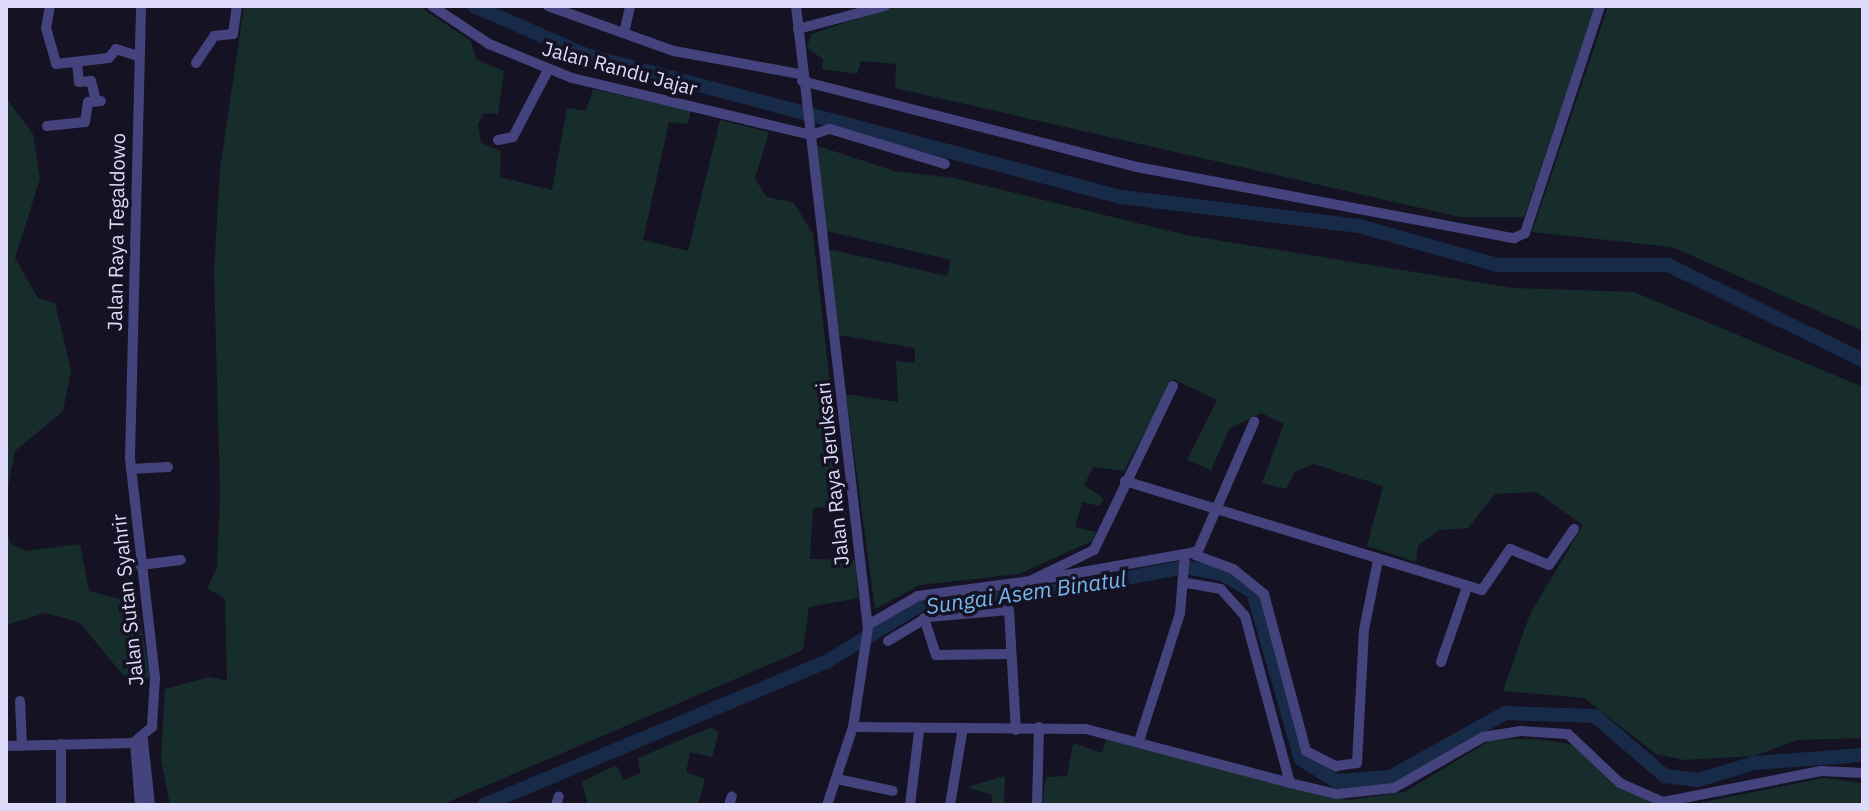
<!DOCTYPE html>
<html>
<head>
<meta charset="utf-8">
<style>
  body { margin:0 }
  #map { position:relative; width:1869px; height:811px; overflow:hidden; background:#151224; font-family:"IBM Plex Sans",sans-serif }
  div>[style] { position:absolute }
  .green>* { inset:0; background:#162d2c }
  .river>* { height:14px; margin:-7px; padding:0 7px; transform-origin:7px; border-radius:7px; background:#172b48 }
  .minor>* { height:10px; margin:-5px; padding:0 5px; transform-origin:5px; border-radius:5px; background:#45437d }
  span { translate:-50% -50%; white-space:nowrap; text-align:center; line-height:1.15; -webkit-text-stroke:7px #151224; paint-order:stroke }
  .street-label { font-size:20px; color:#dddafa }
  .water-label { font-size:22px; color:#76b7ec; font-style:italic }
  .frame { position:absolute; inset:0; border:8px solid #dddafa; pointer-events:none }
</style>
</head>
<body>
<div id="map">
  <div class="green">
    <div style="clip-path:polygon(244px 6px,419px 6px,471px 41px,476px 59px,504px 71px,498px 114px,484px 113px,478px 124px,481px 143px,501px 151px,500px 177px,552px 190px,567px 108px,586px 111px,593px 89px,691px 111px,688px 124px,669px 122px,643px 240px,688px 251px,720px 120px,769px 132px,755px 179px,767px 197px,794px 203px,813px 234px,844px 506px,813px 508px,810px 559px,855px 560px,858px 598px,809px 607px,803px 650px,441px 805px,170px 805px,161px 759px,165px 689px,209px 677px,227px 681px,225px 599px,207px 588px,217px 568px,220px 494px,214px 270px,220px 169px)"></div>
    <div style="clip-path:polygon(894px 6px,1595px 6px,1524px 217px,1460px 217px,895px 88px,896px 64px,861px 61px,857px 74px,822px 69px,823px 59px,807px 48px,811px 34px)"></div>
    <div style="clip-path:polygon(1608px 6px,1863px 6px,1863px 331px,1672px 247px,1532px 232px)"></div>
    <div style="clip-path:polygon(6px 98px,33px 134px,40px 179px,15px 258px,38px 298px,55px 303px,71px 370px,63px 411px,15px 451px,6px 498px)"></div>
    <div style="clip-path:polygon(815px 145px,894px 171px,954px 178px,1186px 235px,1513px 288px,1634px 292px,1863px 387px,1863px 738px,1798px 740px,1754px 756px,1684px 760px,1656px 754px,1584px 698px,1503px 691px,1530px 614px,1583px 525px,1536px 492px,1495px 494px,1468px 528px,1439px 530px,1418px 546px,1416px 562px,1367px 546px,1383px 486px,1314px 464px,1295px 472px,1286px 489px,1262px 483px,1284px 424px,1261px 413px,1229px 429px,1211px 470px,1187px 460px,1217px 400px,1173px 379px,1124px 471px,1093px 467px,1084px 485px,1104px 499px,1100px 506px,1082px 502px,1075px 527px,1096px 532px,1092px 541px,1019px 574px,920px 585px,875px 609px,846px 394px,898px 402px,896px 361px,915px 363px,915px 348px,839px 335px,828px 249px,947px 276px,951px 260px,826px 231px)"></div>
    <div style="clip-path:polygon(6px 518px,10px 543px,25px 551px,80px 544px,89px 591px,138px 604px,150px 678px,124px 676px,79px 622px,45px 613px,6px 625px)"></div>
    <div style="clip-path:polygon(712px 727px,719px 733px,712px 757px,690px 752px,686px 772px,705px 779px,698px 805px,588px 805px,582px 782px,616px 765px,624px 780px,640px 773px,638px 758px)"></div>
    <div style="clip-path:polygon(1107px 737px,1348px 800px,1405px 792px,1492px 739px,1538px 739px,1580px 746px,1610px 780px,1658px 805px,1042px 805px,1046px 777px,1067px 776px,1073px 743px,1102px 753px)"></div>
    <div style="clip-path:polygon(1005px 776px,1004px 805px,991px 805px,992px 795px,967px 787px)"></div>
    <div style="clip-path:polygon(1823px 778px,1863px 783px,1863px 805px,1688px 805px)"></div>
  </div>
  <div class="river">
    <div style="left:474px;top:6px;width:122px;rotate:23.6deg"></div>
    <div style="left:586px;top:55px;width:553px;rotate:14.89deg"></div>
    <div style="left:1120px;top:197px;width:241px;rotate:6.9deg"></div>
    <div style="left:1359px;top:226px;width:144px;rotate:15.7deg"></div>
    <div style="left:1498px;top:265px;width:170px"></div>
    <div style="left:1668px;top:265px;width:217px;rotate:26deg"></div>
    <div style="left:484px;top:805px;width:371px;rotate:-22.7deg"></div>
    <div style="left:826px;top:662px;width:116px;rotate:-31.2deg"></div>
    <div style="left:925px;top:602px;width:137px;rotate:-5deg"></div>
    <div style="left:1061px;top:590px;width:126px;rotate:-10.5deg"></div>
    <div style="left:1185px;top:567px;width:38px;rotate:11deg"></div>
    <div style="left:1222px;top:574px;width:36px;rotate:30deg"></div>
    <div style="left:1253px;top:592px;width:174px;rotate:74deg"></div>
    <div style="left:1301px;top:759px;width:41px;rotate:32.2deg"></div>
    <div style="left:1336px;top:781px;width:54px;rotate:-4.2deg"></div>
    <div style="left:1390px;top:777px;width:132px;rotate:-29.1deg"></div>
    <div style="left:1505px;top:713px;width:90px;rotate:1.9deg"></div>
    <div style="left:1595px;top:716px;width:92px;rotate:40.6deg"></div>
    <div style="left:1665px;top:776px;width:33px;rotate:7deg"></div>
    <div style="left:1698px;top:780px;width:59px;rotate:-16.9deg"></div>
    <div style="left:1754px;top:763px;width:109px;rotate:-4.2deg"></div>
  </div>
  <div class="minor">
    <div style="left:50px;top:6px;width:22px;rotate:100deg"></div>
    <div style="left:46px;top:28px;width:37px;rotate:74deg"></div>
    <div style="left:56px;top:64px;width:53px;rotate:-6.5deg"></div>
    <div style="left:109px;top:58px;width:11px;rotate:-52deg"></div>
    <div style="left:116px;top:49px;width:23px;rotate:18deg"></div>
    <div style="left:432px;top:6px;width:69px;rotate:33.7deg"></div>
    <div style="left:489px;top:44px;width:90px;rotate:22.3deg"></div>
    <div style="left:572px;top:78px;width:246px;rotate:13.4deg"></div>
    <div style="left:548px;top:6px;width:134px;rotate:19.7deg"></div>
    <div style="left:674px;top:51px;width:127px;rotate:10.4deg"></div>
    <div style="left:796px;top:6px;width:626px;rotate:83.4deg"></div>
    <div style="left:868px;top:628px;width:100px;rotate:98.6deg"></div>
    <div style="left:853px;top:727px;width:82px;rotate:108.4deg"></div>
    <div style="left:798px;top:29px;width:90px;rotate:-14.8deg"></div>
    <div style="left:624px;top:33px;width:28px;rotate:-77deg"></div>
    <div style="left:77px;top:63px;width:19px;rotate:84deg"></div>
    <div style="left:79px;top:82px;width:12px;rotate:-5deg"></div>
    <div style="left:91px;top:81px;width:21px;rotate:76deg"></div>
    <div style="left:196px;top:63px;width:32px;rotate:-56deg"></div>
    <div style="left:214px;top:36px;width:19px;rotate:-6deg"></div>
    <div style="left:233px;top:34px;width:28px;rotate:-82deg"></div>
    <div style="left:802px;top:81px;width:346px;rotate:14.4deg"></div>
    <div style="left:1137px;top:167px;width:384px;rotate:10.7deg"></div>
    <div style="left:1514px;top:238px;width:12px;rotate:-24deg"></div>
    <div style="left:1525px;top:233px;width:239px;rotate:-71.7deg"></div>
    <div style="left:47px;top:126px;width:38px;rotate:-6deg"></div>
    <div style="left:85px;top:122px;width:20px;rotate:-81deg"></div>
    <div style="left:88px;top:102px;width:13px;rotate:-4deg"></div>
    <div style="left:811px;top:135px;width:20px;rotate:-18deg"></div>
    <div style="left:830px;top:129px;width:120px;rotate:16.9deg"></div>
    <div style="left:498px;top:140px;width:15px;rotate:-11deg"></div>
    <div style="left:513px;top:137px;width:76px;rotate:-62.4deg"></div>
    <div style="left:131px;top:469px;width:37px;rotate:-3deg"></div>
    <div style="left:1125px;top:481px;width:373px;rotate:17deg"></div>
    <div style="left:1482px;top:590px;width:50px;rotate:-55.7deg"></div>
    <div style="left:1510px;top:549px;width:42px;rotate:22.3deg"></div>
    <div style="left:1549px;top:565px;width:44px;rotate:-55.2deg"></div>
    <div style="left:1195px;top:555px;width:40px;rotate:20.2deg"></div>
    <div style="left:1233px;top:569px;width:40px;rotate:39deg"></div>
    <div style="left:1264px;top:594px;width:163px;rotate:75deg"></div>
    <div style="left:1306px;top:751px;width:34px;rotate:27deg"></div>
    <div style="left:1336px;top:766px;width:21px;rotate:-8deg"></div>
    <div style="left:1357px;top:763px;width:133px;rotate:-87deg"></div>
    <div style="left:1364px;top:630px;width:71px;rotate:-78.7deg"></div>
    <div style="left:140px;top:565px;width:41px;rotate:-7deg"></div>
    <div style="left:1037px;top:580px;width:150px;rotate:-10deg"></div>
    <div style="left:924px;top:618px;width:39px;rotate:72deg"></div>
    <div style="left:936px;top:655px;width:72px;rotate:-0.8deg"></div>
    <div style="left:868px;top:625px;width:58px;rotate:-30.1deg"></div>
    <div style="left:918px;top:596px;width:113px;rotate:-7.6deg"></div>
    <div style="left:1030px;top:581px;width:71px;rotate:-25.8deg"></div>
    <div style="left:1094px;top:550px;width:182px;rotate:-64.3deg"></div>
    <div style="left:888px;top:641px;width:47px;rotate:-31deg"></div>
    <div style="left:928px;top:617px;width:81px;rotate:-4.9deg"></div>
    <div style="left:1009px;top:610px;width:120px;rotate:86.7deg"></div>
    <div style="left:1441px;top:662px;width:79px;rotate:-70.9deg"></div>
    <div style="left:20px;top:701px;width:45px;rotate:87.5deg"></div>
    <div style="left:853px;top:727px;width:233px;rotate:0.5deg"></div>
    <div style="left:1086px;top:729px;width:211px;rotate:14.8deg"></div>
    <div style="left:1290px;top:783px;width:173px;rotate:-105.1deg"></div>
    <div style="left:1245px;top:616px;width:36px;rotate:-132deg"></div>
    <div style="left:1221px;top:589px;width:39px;rotate:-170deg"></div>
    <div style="left:143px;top:740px;width:65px;rotate:83.9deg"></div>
    <div style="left:1139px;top:741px;width:134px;rotate:-72.2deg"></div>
    <div style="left:1180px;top:613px;width:59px;rotate:-85.2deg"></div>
    <div style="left:1185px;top:554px;width:13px;rotate:-13deg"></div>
    <div style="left:1198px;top:551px;width:141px;rotate:-66.5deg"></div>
    <div style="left:135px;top:743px;width:62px;rotate:85.4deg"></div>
    <div style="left:61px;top:744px;width:61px;rotate:90deg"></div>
    <div style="left:6px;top:746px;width:127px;rotate:-1.4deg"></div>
    <div style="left:133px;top:743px;width:25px;rotate:-40deg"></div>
    <div style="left:152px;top:727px;width:49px;rotate:-86.5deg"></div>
    <div style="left:155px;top:678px;width:221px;rotate:-96.5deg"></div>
    <div style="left:130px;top:458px;width:452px;rotate:-88.6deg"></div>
    <div style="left:837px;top:779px;width:57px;rotate:12.1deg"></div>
    <div style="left:1290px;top:783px;width:47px;rotate:13.4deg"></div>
    <div style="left:1336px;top:794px;width:58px;rotate:-5.9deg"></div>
    <div style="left:1394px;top:788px;width:103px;rotate:-29.8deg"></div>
    <div style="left:1483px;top:737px;width:38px;rotate:-9deg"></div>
    <div style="left:1521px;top:731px;width:47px;rotate:3.7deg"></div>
    <div style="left:1568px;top:734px;width:71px;rotate:43.3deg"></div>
    <div style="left:1620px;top:783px;width:47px;rotate:23.8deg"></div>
    <div style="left:1663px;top:802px;width:161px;rotate:-11.1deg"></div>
    <div style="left:1821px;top:771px;width:42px;rotate:2.7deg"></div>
    <div style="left:556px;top:805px;width:9px;rotate:-72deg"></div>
    <div style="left:729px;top:805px;width:9px;rotate:-72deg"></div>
    <div style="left:910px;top:805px;width:74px;rotate:-83deg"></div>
    <div style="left:950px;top:805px;width:73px;rotate:-80.5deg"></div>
    <div style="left:1037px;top:805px;width:78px;rotate:-88.5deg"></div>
  </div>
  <div class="street-label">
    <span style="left:620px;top:68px;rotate:15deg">Jalan Randu Jajar</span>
    <span style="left:116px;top:232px;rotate:-89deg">Jalan Raya Tegaldowo</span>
    <span style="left:832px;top:474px;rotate:-96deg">Jalan Raya Jeruksari</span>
    <span style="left:127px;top:600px;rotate:-96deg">Jalan Sutan Syahrir</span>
  </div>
  <div class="water-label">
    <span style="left:1026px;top:592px;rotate:-8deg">Sungai Asem Binatul</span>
  </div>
  <div class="frame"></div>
</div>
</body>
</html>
